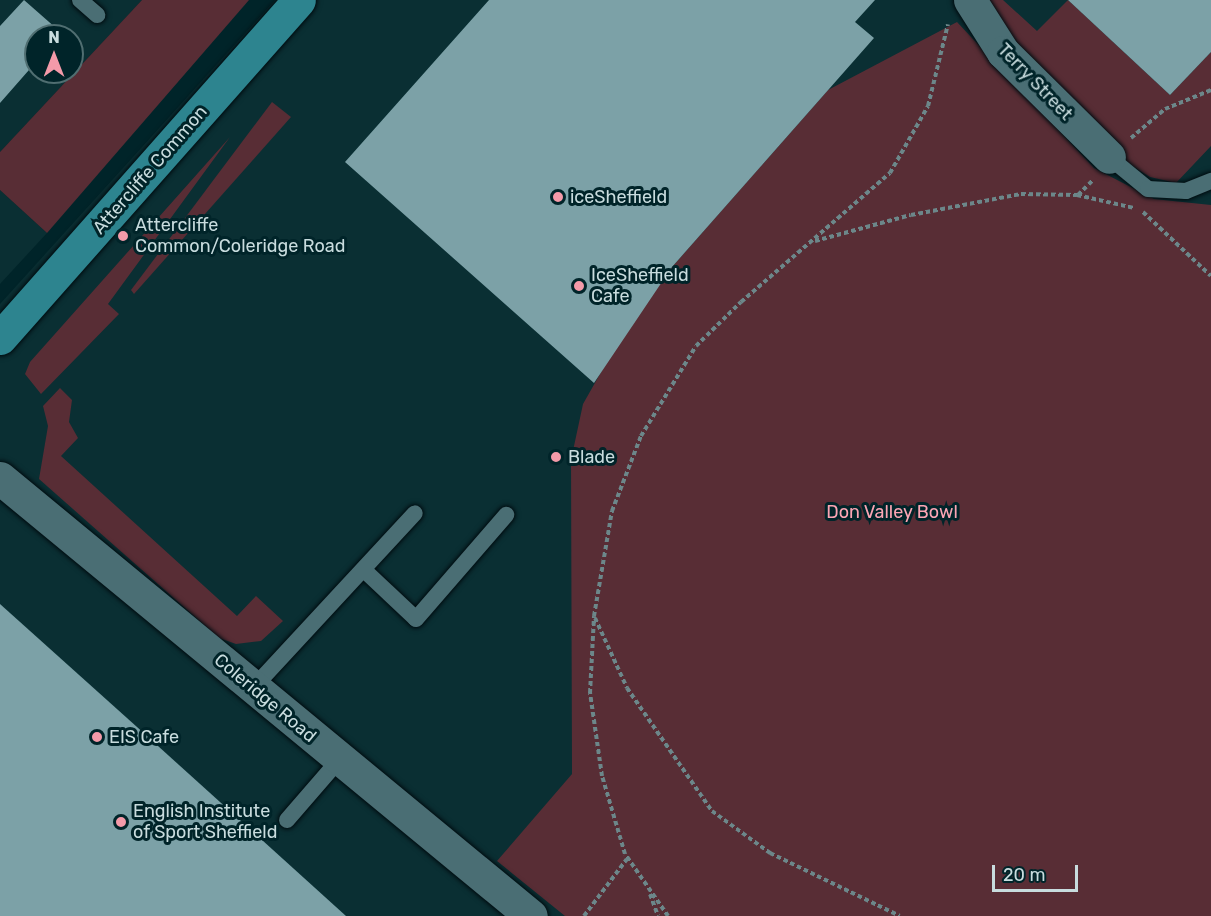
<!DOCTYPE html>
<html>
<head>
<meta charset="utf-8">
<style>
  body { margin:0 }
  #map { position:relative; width:1211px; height:916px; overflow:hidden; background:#002429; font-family:Rubik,sans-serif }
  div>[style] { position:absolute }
  .built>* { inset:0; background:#0a2f33 }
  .green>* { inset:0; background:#582d35 }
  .building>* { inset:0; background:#7ca1a7 }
  .path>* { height:4px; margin-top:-2px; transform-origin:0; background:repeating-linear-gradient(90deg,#6c878a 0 4.5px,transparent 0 7.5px) }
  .roads { filter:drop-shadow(0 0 2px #000c10) drop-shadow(0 0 2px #000c10) }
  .lane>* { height:16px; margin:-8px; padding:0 8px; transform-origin:8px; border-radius:8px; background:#4a6e74 }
  .street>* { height:33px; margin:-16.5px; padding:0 16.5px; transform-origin:16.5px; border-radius:16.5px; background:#4a6e74 }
  .primary>* { height:33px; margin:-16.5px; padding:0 16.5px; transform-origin:16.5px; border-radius:16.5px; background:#2d848f }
  .dots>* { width:16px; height:16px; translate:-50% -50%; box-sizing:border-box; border:3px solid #002429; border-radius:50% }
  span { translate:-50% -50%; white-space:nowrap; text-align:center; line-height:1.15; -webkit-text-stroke:6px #002429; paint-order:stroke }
  .street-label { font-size:18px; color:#c8dcde }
  .poi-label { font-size:18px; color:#c8dcde }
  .left { translate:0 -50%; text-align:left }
  .park-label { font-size:18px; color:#fba5b4 }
  .north { position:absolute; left:24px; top:24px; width:60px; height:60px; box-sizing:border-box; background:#002429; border:2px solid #506e71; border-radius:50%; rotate:0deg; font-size:16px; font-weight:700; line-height:24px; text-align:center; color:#c8dcde }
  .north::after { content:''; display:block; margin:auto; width:21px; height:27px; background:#f39aa9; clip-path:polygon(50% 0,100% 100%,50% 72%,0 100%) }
  .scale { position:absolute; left:992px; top:865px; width:86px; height:27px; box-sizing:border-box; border:3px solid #c8dcde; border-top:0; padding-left:8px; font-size:18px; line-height:21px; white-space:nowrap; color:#c8dcde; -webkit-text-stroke:4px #002429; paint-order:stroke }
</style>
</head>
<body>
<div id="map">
  <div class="built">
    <div style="clip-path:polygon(evenodd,0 0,142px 0,0 152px,0 0,36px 36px,72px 36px,72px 72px,36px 72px,36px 36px)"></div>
    <div style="clip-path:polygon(275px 0,1211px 0,1211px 916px,0 916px,0 304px)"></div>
    <div style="clip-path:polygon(0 190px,47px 233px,0 284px)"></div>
  </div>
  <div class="green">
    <div style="clip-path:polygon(142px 0,249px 0,47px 233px,0 190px,0 152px)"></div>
    <div style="clip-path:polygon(975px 0,1003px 0,1037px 31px,1068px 0,1170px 95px,1211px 52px,1211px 146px,1176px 183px,1150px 177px,1102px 147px)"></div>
    <div style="clip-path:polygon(957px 22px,1094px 168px,1154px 199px,1211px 205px,1211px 916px,565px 916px,497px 861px,572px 774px,571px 460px,583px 404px,617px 344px,672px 267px,828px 90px)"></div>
    <div style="clip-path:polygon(272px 102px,291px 117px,134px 294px,131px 290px)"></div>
    <div style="clip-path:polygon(230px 137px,108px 304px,119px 314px,41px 394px,25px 374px,30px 362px)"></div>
    <div style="clip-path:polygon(60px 388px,72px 400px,69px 422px,78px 438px,61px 456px,237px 616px,256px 596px,283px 621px,261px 641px,236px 644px,219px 638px,39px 479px,48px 426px,43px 406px)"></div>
  </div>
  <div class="building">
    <div style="clip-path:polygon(24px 0,65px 36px,36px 36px,36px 62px,0 103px,0 26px)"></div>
    <div style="clip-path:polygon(489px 0,875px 0,855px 22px,874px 38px,672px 267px,594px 383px,345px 162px)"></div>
    <div style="clip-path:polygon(1068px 0,1211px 0,1211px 52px,1170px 95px)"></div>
    <div style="clip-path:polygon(0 604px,137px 727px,346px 916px,0 916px)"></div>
  </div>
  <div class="path">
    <div style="left:1131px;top:138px;width:45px;rotate:-40.5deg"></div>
    <div style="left:1165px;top:109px;width:50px;rotate:-22.4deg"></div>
    <div style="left:1078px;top:195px;width:20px;rotate:-45deg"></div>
    <div style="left:1143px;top:212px;width:93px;rotate:43.3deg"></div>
    <div style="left:815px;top:241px;width:99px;rotate:-15.2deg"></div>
    <div style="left:911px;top:215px;width:112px;rotate:-10.8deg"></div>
    <div style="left:1021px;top:194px;width:56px;rotate:1deg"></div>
    <div style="left:1077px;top:195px;width:58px;rotate:12.8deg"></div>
    <div style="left:595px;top:618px;width:77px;rotate:65.4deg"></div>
    <div style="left:627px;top:688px;width:150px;rotate:55.4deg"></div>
    <div style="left:712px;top:811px;width:72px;rotate:35.9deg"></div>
    <div style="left:770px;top:853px;width:144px;rotate:25.9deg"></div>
    <div style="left:650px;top:894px;width:23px;rotate:70deg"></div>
    <div style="left:584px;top:916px;width:71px;rotate:-53deg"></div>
    <div style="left:668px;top:916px;width:75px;rotate:-124.7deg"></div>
    <div style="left:625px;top:854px;width:81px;rotate:-106.4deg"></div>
    <div style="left:602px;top:776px;width:84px;rotate:-98.2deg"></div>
    <div style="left:590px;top:693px;width:77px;rotate:-87deg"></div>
    <div style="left:594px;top:616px;width:107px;rotate:-80.3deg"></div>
    <div style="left:612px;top:511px;width:80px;rotate:-68.9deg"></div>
    <div style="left:641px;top:436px;width:105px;rotate:-58.6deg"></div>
    <div style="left:696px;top:346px;width:63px;rotate:-44.4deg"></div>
    <div style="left:741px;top:302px;width:197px;rotate:-40.9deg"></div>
    <div style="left:890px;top:173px;width:77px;rotate:-60.4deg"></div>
    <div style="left:928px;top:106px;width:84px;rotate:-76.3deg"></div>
  </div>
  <div class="roads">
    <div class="lane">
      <div style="left:80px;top:0;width:23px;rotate:41deg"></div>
      <div style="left:1109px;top:157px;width:50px;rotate:39.4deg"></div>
      <div style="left:1148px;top:189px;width:38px;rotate:3deg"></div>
      <div style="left:1186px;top:191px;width:27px;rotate:-22deg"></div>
      <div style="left:364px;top:570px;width:71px;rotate:43.3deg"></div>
      <div style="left:416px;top:619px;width:138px;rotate:-49.1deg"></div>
      <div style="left:253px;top:688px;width:238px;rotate:-47.2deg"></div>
      <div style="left:287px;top:820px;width:79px;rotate:-49.1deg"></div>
    </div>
    <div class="street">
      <div style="left:970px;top:0;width:62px;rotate:57.6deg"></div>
      <div style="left:1003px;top:52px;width:149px;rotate:44.7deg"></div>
      <div style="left:0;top:478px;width:688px;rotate:39.52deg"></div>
    </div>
    <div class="primary">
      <div style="left:0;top:338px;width:451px;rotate:-48.5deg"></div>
    </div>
  </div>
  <div class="dots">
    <div style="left:558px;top:197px;background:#f39aa9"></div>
    <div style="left:123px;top:236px;background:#f39aa9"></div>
    <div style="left:579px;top:286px;background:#f39aa9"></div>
    <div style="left:556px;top:457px;background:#f39aa9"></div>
    <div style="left:97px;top:737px;background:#f39aa9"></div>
    <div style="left:121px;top:822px;background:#f39aa9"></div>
  </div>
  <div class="street-label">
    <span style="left:1035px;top:82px;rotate:46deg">Terry Street</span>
    <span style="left:150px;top:170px;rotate:-49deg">Attercliffe Common</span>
    <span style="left:265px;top:698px;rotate:40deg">Coleridge Road</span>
  </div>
  <div class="poi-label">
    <span class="left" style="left:570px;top:197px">iceSheffield</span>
    <span class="left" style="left:135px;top:236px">Attercliffe<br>Common/Coleridge Road</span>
    <span class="left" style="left:591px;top:286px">IceSheffield<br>Cafe</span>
    <span class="left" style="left:568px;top:457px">Blade</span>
    <span class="left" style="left:109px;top:737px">EIS Cafe</span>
    <span class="left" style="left:133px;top:822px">English Institute<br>of Sport Sheffield</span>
  </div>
  <div class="park-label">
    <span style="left:892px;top:512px">Don Valley Bowl</span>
  </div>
  <div class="north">N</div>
  <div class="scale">20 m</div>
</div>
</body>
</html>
